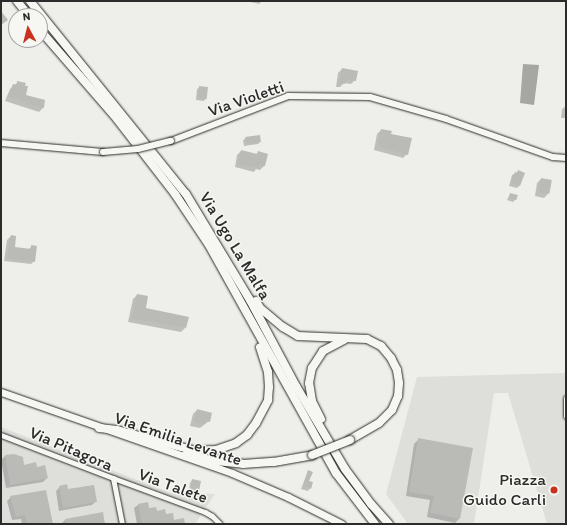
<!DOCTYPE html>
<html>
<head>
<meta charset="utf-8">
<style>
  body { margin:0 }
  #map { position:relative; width:567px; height:525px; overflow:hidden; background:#eeeeea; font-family:Itim,sans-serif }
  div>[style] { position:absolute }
  .built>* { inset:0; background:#dededb }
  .water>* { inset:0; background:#a6a6a3 }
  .shadow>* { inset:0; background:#0003 }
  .building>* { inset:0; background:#babab7; transform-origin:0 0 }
  .roads { filter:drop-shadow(0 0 1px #2b2b2b) drop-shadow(0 0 1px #2b2b2b) }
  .minor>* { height:5px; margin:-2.5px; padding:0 2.5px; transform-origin:2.5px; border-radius:2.5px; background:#f6f6f2 }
  .tertiary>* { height:6px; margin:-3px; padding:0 3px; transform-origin:3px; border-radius:3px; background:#f6f6f2 }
  .secondary>* { height:7px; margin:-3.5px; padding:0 3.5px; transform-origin:3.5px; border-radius:3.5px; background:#f6f6f2 }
  .trunk>* { height:8px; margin:-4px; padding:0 4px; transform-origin:4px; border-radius:4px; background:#f6f6f2 }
  .bridges { filter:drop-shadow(0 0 1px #2b2b2b) drop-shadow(0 0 1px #2b2b2b) }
  .tertiary-bridge>* { height:6px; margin:-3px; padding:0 3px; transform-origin:3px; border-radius:3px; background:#f6f6f2 }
  .trunk-bridge>* { height:8px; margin:-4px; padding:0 4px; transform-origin:4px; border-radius:4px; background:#f6f6f2 }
  .dots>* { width:11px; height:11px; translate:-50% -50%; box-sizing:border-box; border:2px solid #f6f6f2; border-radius:50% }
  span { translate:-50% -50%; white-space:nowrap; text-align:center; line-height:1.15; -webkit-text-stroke:3px #f6f6f2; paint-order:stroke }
  .street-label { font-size:17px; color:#2b2b2b }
  .poi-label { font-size:17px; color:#2b2b2b }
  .right { translate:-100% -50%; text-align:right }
  .frame { position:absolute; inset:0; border:2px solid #2b2b2b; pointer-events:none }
  .north { position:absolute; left:8px; top:8px; width:40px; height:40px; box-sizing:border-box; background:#f6f6f2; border:1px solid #a5a5a2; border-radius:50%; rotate:353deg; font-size:11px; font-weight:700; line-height:16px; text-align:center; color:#2b2b2b }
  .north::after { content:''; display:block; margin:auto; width:14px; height:18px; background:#c8321e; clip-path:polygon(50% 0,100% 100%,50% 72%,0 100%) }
</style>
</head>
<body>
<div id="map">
  <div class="built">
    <div style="clip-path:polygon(566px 373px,566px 524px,547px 524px,508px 393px,494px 393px,474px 524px,408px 524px,386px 494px,417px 377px)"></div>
    <div style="clip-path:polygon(1px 427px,171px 493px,215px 494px,195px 524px,1px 524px)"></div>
  </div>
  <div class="water">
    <div style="clip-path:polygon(523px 64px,539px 65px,534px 105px,520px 103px)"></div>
  </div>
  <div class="shadow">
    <div style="clip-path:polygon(246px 1px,262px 1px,259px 4px)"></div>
    <div style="clip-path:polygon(342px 69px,355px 80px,351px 84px,344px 83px,340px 87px,336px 87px,338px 73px)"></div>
    <div style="clip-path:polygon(18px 82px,25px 96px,44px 100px,43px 108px,39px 112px,5px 101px,10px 89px)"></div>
    <div style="clip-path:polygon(200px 87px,207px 88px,206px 98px,204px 101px,196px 100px,197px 89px)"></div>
    <div style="clip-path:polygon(566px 106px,566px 118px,561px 118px,562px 109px)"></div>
    <div style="clip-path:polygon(381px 130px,390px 134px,407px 154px,403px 158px,374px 150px,377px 134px)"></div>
    <div style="clip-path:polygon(246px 138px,260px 142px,258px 144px,244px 146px,243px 140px)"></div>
    <div style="clip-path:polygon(241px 151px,256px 154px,258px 153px,264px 166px,260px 170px,256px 169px,254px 172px,235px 167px,237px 155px)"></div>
    <div style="clip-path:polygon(519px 171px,524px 173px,519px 186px,517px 188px,509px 186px,512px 175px)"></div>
    <div style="clip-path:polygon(541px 179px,548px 194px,544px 198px,535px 196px,537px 183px)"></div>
    <div style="clip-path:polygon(510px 194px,516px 199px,513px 202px,507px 200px)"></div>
    <div style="clip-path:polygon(11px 236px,13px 248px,28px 250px,32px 246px,34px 261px,31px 264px,4px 261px,7px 240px)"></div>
    <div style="clip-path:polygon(137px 295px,145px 309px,185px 328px,181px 332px,128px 322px,133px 299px)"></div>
    <div style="clip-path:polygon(197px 410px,209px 421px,200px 428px,190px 426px,193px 414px)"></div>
    <div style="clip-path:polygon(418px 440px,459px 519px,455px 523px,427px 517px,430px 500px,406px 496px,414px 444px)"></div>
    <div style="clip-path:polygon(14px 455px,24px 466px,37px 468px,47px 478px,43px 482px,6px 488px,1px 460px,5px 456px)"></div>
    <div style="clip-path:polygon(308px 471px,310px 488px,308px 491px,301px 489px)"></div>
    <div style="clip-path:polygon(192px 480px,198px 490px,195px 493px,189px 491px,190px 483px)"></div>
    <div style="clip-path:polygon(60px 487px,68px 491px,96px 501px,92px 505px,59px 511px,56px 491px)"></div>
    <div style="clip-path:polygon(11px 497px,52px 524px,22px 524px,21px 519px,12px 520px,7px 501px)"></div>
    <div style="clip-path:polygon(138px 505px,165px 515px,173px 521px,184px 524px,137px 524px,134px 508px)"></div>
    <div style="clip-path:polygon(102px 513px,104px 524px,61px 524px,65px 520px)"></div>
  </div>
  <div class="building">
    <div style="clip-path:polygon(1px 11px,8px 20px,1px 25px)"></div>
    <div style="clip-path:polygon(342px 68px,358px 71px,356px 81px,346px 79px,345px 84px,339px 83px)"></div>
    <div style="clip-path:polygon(17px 81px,26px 83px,25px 86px,28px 86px,26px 95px,45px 100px,44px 108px,26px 104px,27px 102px,8px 97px,13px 84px,17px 85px)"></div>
    <div style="left:199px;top:86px;width:9px;height:12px;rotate:6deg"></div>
    <div style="clip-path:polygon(381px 129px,392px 131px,391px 134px,412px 138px,408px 155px,377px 146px)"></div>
    <div style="left:260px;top:135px;width:7px;height:15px;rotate:82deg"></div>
    <div style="clip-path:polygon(241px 150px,257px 154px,258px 151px,268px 154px,265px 166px,259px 165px,259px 168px,238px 164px)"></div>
    <div style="clip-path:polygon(518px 170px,525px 173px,520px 186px,511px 183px,515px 172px,517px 173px)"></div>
    <div style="left:541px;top:178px;width:11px;height:14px;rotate:10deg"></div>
    <div style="left:510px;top:193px;width:8px;height:5px;rotate:14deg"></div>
    <div style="clip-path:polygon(11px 235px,16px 236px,15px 247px,31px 249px,31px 245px,37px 246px,35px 262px,7px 258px)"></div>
    <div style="clip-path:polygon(137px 294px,148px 296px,146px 308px,189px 317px,186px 328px,132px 318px)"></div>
    <div style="clip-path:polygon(197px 409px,212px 413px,210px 422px,206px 421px,205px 424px,194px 422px)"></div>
    <div style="clip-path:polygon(418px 438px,473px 448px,460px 519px,430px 513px,434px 496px,409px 492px)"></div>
    <div style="clip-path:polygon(14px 454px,23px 457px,24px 465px,36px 462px,37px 467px,45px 465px,48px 478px,10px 485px,5px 455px)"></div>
    <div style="clip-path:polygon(308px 470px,313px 472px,309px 481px,313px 482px,311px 489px,303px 486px)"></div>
    <div style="clip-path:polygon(192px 479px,201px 481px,199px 491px,191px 489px)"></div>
    <div style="clip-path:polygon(67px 484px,68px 489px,94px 485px,97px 502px,63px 508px,59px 486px)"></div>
    <div style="clip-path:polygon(46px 490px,53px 524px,27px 524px,25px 515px,16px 517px,10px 496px)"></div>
    <div style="clip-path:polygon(148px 502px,149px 508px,156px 507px,157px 511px,165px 509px,166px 514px,173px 513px,174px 520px,184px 518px,185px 524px,142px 524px,138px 504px)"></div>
    <div style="clip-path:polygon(103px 512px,105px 524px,66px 524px,65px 519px)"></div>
  </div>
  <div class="roads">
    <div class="minor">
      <div style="left:566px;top:398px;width:18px;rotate:90deg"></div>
      <div style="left:1px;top:435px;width:120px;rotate:21deg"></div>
      <div style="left:113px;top:478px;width:47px;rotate:78.9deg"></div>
      <div style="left:113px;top:478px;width:98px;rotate:20.3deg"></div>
      <div style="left:205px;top:512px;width:8px;rotate:30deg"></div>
      <div style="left:212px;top:516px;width:11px;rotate:45deg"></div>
    </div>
    <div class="tertiary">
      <div style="left:171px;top:141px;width:125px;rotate:-21deg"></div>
      <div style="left:288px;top:96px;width:82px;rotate:0.7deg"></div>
      <div style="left:370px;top:97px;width:79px;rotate:16.1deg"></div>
      <div style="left:446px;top:119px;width:114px;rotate:19.6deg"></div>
      <div style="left:553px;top:157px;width:13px;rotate:4deg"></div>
      <div style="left:1px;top:143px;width:102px;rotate:5deg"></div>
    </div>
    <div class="secondary">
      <div style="left:1px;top:392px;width:245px;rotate:19.3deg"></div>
      <div style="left:232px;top:473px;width:61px;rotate:23.2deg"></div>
      <div style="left:288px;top:497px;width:60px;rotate:26.6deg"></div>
    </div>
    <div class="trunk">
      <div style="left:17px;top:1px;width:19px;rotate:51deg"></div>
      <div style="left:30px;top:1px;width:248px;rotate:51.1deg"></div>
      <div style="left:186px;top:194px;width:124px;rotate:58.9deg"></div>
      <div style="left:250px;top:300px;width:98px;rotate:61.9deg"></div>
      <div style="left:296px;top:386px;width:96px;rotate:59.4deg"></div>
      <div style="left:345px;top:469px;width:44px;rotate:53.4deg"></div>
      <div style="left:371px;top:504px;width:27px;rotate:48deg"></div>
      <div style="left:40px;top:30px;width:118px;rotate:49.1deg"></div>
      <div style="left:117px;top:119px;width:95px;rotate:52.3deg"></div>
      <div style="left:175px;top:194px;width:61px;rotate:56.3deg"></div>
      <div style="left:209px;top:245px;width:261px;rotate:60.9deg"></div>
      <div style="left:336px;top:473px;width:64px;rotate:52.6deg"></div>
      <div style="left:256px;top:301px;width:8px;rotate:60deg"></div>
      <div style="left:260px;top:308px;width:30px;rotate:40deg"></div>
      <div style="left:283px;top:327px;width:17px;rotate:31deg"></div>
      <div style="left:298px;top:336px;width:69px;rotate:2.5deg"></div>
      <div style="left:367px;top:339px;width:16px;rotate:27deg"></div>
      <div style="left:381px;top:346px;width:16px;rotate:50deg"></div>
      <div style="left:391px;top:358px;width:13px;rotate:63deg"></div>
      <div style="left:397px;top:370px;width:13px;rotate:81deg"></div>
      <div style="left:399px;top:383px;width:13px;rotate:94deg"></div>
      <div style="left:398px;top:396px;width:15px;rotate:113deg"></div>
      <div style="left:392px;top:410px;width:18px;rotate:135deg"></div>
      <div style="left:379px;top:423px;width:34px;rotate:150deg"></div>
      <div style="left:321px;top:419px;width:20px;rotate:-117deg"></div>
      <div style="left:312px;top:401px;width:18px;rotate:-99deg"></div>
      <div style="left:309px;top:383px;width:15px;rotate:-79deg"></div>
      <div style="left:312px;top:368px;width:20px;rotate:-57deg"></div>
      <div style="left:323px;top:351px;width:24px;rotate:-28deg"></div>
      <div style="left:99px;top:428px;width:18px;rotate:6deg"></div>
      <div style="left:117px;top:430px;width:82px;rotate:14.9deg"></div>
      <div style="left:196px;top:451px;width:20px;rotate:-3deg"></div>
      <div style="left:216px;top:450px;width:21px;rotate:-19deg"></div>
      <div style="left:236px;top:443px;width:14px;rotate:-36deg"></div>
      <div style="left:247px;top:435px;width:15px;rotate:-53deg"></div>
      <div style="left:256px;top:423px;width:26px;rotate:-62deg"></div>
      <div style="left:268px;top:400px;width:13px;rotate:-86deg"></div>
      <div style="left:269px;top:387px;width:15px;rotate:-94deg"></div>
      <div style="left:268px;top:372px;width:26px;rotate:-108deg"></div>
      <div style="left:186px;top:455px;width:31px;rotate:11deg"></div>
      <div style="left:216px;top:461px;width:27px;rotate:6deg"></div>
      <div style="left:243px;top:464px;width:31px;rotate:-4deg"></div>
      <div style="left:274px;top:462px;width:39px;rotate:-10deg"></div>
    </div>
  </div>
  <div class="bridges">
    <div class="tertiary-bridge">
      <div style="left:103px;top:152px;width:35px;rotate:-5deg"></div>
      <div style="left:138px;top:149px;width:34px;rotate:-14deg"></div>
    </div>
    <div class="trunk-bridge">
      <div style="left:312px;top:455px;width:41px;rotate:-21.5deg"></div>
    </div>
  </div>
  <div class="dots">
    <div style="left:554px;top:490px;background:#c8321e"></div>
  </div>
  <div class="street-label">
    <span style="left:246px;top:99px;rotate:-19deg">Via Violetti</span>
    <span style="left:235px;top:246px;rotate:59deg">Via Ugo La Malfa</span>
    <span style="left:178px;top:439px;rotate:19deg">Via Emilia Levante</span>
    <span style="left:71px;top:449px;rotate:23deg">Via Pitagora</span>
    <span style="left:173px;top:486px;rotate:20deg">Via Talete</span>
  </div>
  <div class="poi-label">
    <span class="right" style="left:546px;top:490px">Piazza<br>Guido Carli</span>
  </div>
  <div class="frame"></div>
  <div class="north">N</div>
</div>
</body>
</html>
